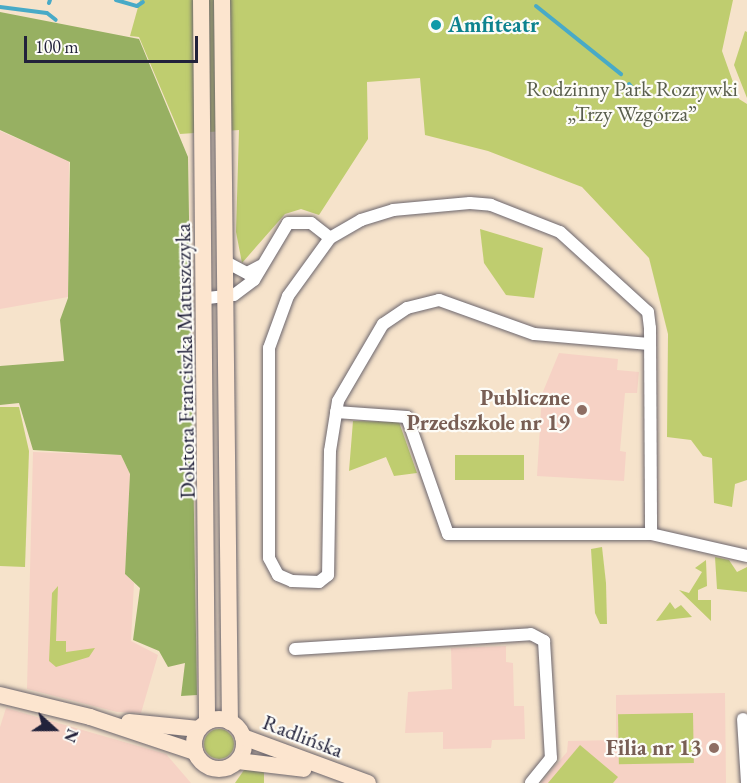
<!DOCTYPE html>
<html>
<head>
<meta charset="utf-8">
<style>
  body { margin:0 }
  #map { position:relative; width:747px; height:783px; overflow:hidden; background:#f6e3cb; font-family:"EB Garamond",serif }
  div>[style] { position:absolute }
  .built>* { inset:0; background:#f6d2c5 }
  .green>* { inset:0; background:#bfcd6f; transform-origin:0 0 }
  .round { border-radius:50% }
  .forest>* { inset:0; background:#97b062 }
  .stream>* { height:4px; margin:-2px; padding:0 2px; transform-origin:2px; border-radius:2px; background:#48aac7 }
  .roads { filter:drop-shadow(0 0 2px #6c666d) drop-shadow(0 0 2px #6c666d) }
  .street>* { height:12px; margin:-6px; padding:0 6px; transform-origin:6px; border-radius:6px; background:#fff }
  .secondary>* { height:16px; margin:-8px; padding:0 8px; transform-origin:8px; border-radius:8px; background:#fce5cf }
  .secondary>.ring { margin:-8px; padding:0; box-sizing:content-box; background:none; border:16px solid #fce5cf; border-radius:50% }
  .dots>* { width:16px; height:16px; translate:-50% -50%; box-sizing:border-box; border:3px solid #fdfcf7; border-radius:50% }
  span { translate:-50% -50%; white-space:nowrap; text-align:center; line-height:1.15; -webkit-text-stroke:4.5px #fdfcf7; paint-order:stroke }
  .culture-label { font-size:22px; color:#0d838f; font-weight:700 }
  .left { translate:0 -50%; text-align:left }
  .park-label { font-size:22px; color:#595e4d }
  .street-label { font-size:22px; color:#22223b }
  .education-label { font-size:22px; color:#785e54; font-weight:700 }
  .right { translate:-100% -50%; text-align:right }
  .north { position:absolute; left:24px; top:699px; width:60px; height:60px; -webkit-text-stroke:4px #fdfcf7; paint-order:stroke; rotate:111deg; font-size:16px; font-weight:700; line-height:24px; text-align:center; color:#22223b }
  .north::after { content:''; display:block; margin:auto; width:21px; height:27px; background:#22223b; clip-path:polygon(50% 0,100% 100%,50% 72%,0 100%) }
  .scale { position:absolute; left:24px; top:36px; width:174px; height:27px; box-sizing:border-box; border:3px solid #22223b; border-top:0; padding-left:8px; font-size:18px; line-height:21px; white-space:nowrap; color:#22223b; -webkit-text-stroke:4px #fdfcf7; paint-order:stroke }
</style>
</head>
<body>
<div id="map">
  <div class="built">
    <div style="clip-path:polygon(0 131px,69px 161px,68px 297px,0 309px)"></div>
    <div style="clip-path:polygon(559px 353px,618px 359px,617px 370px,639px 372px,637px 393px,625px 393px,620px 451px,626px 452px,624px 481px,537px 476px,542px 394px)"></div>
    <div style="clip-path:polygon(33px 452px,121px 455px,130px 474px,125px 574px,134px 583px,131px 641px,158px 655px,141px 713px,117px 712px,27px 689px)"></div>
    <div style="clip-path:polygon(506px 646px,506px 662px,513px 663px,514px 706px,524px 706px,525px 739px,492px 740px,491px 748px,443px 749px,443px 732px,405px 733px,408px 692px,452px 689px,451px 648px)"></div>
    <div style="clip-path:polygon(725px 693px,726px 783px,541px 783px,567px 752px,568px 741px,616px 740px,616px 695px)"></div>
    <div style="clip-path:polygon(6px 708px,166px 754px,191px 783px,0 783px,0 727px)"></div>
  </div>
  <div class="green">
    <div style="clip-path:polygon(140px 0,733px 0,722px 51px,739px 99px,747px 104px,747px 480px,735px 484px,732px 507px,714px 503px,712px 458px,703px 456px,691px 440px,667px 437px,668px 334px,649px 258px,582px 187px,488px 151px,425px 135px,420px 78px,367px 82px,368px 139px,319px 215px,301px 209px,285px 214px,242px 263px,236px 232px,239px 130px,180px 134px,139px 37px,130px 36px)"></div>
    <div style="clip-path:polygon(745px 31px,747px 32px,747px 98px,734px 65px)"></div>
    <div style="clip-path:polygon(480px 229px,543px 248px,534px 298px,506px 295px,484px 263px)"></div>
    <div style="clip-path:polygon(0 407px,19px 407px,29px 451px,25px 567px,0 566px)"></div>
    <div style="clip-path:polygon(353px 421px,399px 422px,417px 473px,394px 476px,386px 457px,349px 471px)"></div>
    <div style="left:524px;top:455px;width:25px;height:69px;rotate:90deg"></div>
    <div style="clip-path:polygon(602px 547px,606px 583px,607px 624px,600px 624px,595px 613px,591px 549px)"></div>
    <div style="clip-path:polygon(715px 557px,729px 560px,737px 572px,747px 567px,747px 592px,717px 589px)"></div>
    <div style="clip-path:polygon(706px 560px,707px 586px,698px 590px,698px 600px,711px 600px,711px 621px,679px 590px,689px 593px,702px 572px,695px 568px)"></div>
    <div style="clip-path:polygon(58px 586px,56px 641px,66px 641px,66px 652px,95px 648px,89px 657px,56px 667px,49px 661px,52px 593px)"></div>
    <div style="clip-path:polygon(670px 602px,675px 609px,681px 605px,692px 617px,656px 621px)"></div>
    <div style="left:693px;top:713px;width:50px;height:75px;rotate:89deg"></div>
    <div class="round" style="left:204px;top:729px;width:30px;height:30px"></div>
    <div style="clip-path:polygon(580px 745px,618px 777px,613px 783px,548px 783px)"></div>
    <div style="clip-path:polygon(264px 767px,264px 783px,235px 783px,244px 770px)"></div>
  </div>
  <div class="forest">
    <div style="clip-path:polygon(0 12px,139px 39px,188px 157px,197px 695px,181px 696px,185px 663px,168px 667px,159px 651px,133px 640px,140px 588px,125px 574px,130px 474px,121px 455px,33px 450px,19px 403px,0 405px,0 366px,64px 361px,60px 320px,68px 298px,70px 162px,0 130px)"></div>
  </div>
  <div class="stream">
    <div style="left:116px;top:0;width:22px;rotate:16deg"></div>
    <div style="left:137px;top:6px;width:7px;rotate:-34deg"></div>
    <div style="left:49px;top:3px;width:3px;rotate:-72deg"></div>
    <div style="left:536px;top:6px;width:109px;rotate:38.7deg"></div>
    <div style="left:0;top:7px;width:47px;rotate:7.3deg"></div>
    <div style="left:47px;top:13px;width:11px;rotate:38deg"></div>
    <div style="left:629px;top:84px;width:14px;rotate:51deg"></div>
  </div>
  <div class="roads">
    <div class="street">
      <div style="left:226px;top:262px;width:24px;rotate:28deg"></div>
      <div style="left:247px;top:273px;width:15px;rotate:-28deg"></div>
      <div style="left:208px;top:298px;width:26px;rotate:-7deg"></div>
      <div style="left:234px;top:295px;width:25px;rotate:-37deg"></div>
      <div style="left:254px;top:280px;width:66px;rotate:-59.2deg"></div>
      <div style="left:288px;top:223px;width:23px"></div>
      <div style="left:311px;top:223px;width:24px;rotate:38deg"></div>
      <div style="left:649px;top:344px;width:115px;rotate:-175deg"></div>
      <div style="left:534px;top:334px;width:101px;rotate:-160.3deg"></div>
      <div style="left:439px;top:300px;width:33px;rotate:166deg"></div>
      <div style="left:407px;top:308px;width:29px;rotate:146deg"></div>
      <div style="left:383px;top:324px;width:89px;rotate:120.3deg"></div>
      <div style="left:338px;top:401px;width:51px;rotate:99.1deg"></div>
      <div style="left:330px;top:451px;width:124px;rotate:90.9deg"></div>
      <div style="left:328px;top:575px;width:11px;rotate:142deg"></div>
      <div style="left:319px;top:582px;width:27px;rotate:-178deg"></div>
      <div style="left:292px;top:581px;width:15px;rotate:-157deg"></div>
      <div style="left:278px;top:575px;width:19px;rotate:-118deg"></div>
      <div style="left:269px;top:558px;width:210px;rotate:-90deg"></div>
      <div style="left:269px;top:348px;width:55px;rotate:-69.9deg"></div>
      <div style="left:288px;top:296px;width:72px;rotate:-54.1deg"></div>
      <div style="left:330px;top:238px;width:36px;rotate:-30deg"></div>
      <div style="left:361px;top:220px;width:34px;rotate:-17deg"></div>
      <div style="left:393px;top:210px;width:77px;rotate:-5.2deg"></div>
      <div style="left:470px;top:203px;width:21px;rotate:5deg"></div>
      <div style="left:491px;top:205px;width:74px;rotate:21.4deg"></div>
      <div style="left:560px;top:232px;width:119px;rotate:42.3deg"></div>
      <div style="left:648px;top:312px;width:16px;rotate:83deg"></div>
      <div style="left:650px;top:328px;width:206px;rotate:89.7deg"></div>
      <div style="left:336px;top:412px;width:71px;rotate:4deg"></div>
      <div style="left:407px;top:417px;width:124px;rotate:70.7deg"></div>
      <div style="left:448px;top:534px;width:203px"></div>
      <div style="left:651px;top:534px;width:98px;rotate:12.9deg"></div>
      <div style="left:295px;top:649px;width:236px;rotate:-3.6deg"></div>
      <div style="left:531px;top:634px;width:15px;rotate:28deg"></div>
      <div style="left:544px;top:641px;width:117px;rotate:86.6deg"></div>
      <div style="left:551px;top:758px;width:32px;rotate:129deg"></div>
      <div style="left:743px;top:719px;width:64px;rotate:86.4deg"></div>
    </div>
    <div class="secondary">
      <div style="left:201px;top:0;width:722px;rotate:89.52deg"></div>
      <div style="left:222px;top:0;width:722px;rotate:89.37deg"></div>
      <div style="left:0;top:695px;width:93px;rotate:13.7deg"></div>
      <div style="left:90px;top:717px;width:111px;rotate:18.4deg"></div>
      <div class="ring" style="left:194px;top:719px;width:34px;height:34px"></div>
      <div style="left:129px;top:722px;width:70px;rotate:5.7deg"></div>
      <div style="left:243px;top:737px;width:133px;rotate:20.2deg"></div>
      <div style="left:238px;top:761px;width:66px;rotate:6.9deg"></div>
    </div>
  </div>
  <div class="dots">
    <div style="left:436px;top:25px;background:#0f9aa8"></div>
    <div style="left:582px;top:410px;background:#8d6e63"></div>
    <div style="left:714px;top:748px;background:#8d6e63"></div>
  </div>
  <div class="culture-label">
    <span class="left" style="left:448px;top:25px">Amfiteatr</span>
  </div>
  <div class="park-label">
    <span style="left:632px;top:101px">Rodzinny Park Rozrywki<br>„Trzy Wzgórza”</span>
  </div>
  <div class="street-label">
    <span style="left:185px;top:361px;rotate:-91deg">Doktora Franciszka Matuszczyka</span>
    <span style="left:303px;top:736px;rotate:21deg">Radlińska</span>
  </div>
  <div class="education-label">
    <span class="right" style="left:570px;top:410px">Publiczne<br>Przedszkole nr 19</span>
    <span class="right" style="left:702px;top:748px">Filia nr 13</span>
  </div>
  <div class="north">N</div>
  <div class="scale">100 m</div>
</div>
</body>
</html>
